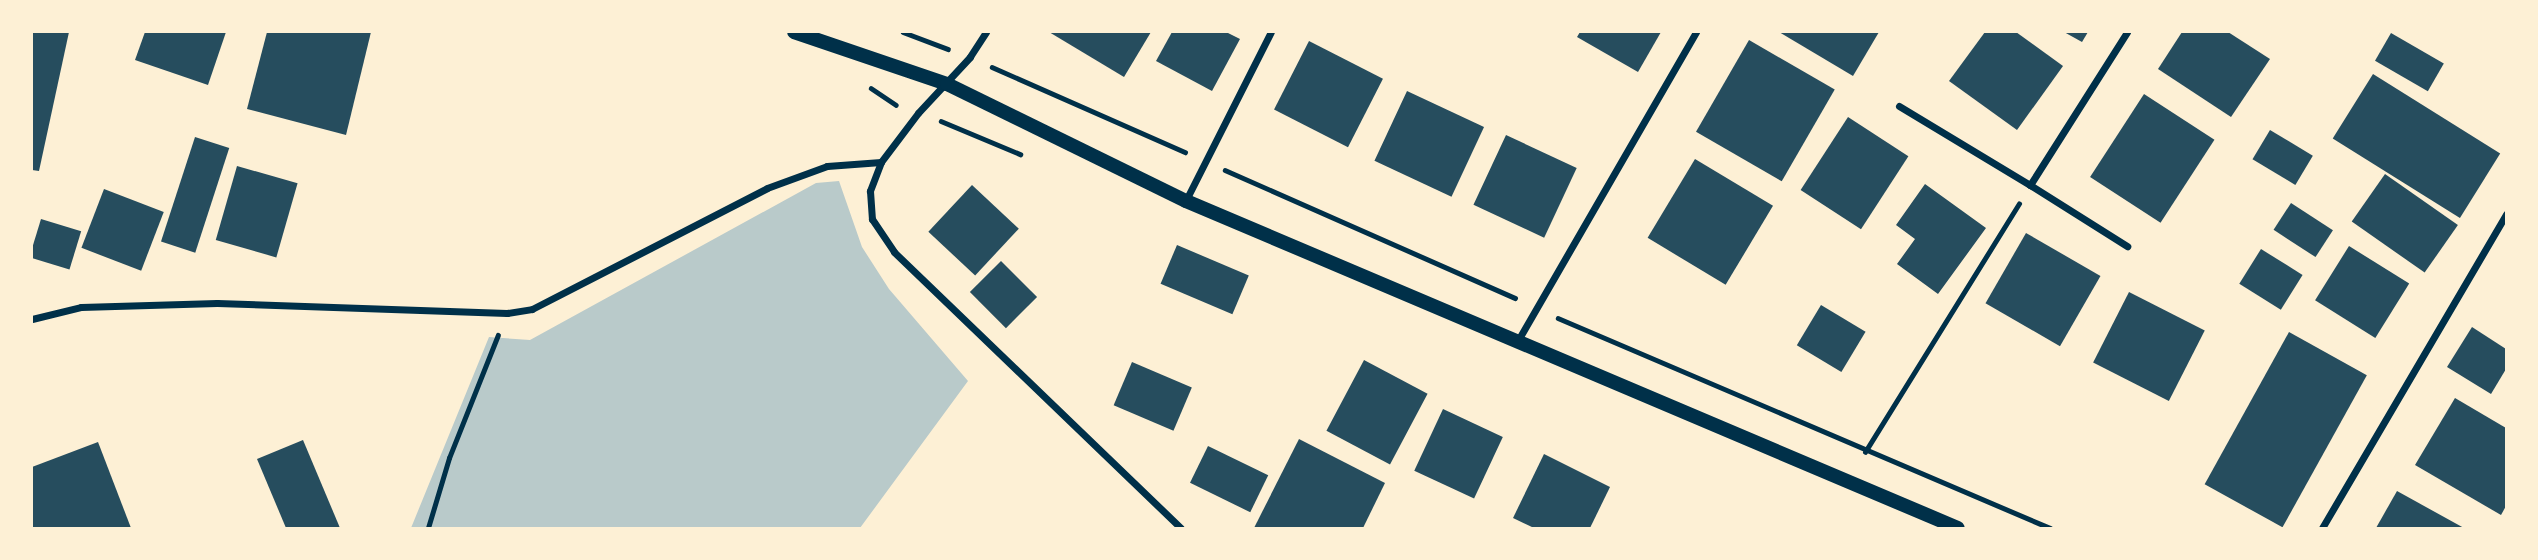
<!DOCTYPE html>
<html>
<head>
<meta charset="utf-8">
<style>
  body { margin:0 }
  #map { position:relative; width:2538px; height:560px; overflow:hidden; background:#fdf0d5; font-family:Figtree,sans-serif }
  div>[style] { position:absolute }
  .green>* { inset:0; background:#b9caca }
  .building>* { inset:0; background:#264d5e; transform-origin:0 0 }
  .path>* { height:4.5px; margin:-2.25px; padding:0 2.25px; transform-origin:2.25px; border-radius:2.25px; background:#003049 }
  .minor>* { height:7px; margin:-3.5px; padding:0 3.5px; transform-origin:3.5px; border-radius:3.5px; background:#003049 }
  .secondary>* { height:14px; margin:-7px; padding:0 7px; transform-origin:7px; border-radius:7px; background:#003049 }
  span { translate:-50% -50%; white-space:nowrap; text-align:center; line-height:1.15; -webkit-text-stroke:6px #fdf0d5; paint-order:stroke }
  .frame { position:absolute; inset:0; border:33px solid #fdf0d5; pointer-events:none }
</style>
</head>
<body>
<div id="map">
  <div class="green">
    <div style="clip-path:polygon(839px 181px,862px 247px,889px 289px,968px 381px,860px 528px,411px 528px,489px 337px,530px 340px,816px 183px)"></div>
  </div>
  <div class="building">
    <div style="clip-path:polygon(32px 32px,69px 32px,39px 171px,32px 170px)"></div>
    <div style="clip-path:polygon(145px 32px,226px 32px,208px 85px,135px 60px)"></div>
    <div style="clip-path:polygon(267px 32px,371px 32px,346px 135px,247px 109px)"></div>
    <div style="clip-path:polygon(1049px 32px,1151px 32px,1124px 77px)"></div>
    <div style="clip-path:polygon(1172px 32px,1226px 32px,1240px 39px,1212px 91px,1156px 61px)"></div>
    <div style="clip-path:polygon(1580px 32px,1661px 32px,1638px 72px,1577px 37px)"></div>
    <div style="clip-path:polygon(1779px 32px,1879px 32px,1853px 76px)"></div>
    <div style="clip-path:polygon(1985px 32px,2016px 32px,2063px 66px,2017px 130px,1949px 81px)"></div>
    <div style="clip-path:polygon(2064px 32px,2088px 32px,2082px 42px)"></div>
    <div style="clip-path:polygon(2182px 32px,2228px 32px,2270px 59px,2231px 117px,2158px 69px)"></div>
    <div style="left:2391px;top:33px;width:61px;height:32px;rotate:30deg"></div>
    <div style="left:1749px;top:40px;width:99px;height:106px;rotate:30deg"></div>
    <div style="left:1309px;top:41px;width:83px;height:77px;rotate:27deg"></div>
    <div style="left:2373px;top:74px;width:150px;height:76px;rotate:32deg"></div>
    <div style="left:1407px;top:91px;width:85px;height:77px;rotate:25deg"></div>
    <div style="left:2144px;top:94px;width:84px;height:99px;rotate:33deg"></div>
    <div style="left:1848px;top:117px;width:72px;height:87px;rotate:33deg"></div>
    <div style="left:2270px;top:130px;width:50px;height:34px;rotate:31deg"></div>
    <div style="left:1506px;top:135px;width:78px;height:77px;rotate:25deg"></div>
    <div style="left:195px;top:137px;width:36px;height:110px;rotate:18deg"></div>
    <div style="left:1695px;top:159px;width:91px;height:92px;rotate:31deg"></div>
    <div style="left:237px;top:166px;width:63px;height:77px;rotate:16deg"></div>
    <div style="left:2385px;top:174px;width:89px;height:58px;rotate:35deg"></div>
    <div style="clip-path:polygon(1925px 184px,1986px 228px,1938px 294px,1897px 264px,1915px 239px,1896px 225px)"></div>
    <div style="left:972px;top:185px;width:64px;height:64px;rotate:43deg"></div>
    <div style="left:104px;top:189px;width:64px;height:63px;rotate:21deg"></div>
    <div style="left:2291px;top:203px;width:50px;height:32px;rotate:33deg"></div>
    <div style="left:41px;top:219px;width:42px;height:40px;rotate:17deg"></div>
    <div style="left:2026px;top:233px;width:86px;height:81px;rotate:30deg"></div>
    <div style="left:1177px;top:245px;width:78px;height:42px;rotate:23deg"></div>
    <div style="left:2349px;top:246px;width:71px;height:64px;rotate:32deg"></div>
    <div style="left:2261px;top:249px;width:49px;height:41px;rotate:32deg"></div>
    <div style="left:1001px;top:261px;width:51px;height:44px;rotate:45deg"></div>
    <div style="left:2129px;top:292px;width:85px;height:79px;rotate:27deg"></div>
    <div style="left:1821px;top:305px;width:52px;height:47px;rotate:31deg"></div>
    <div style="clip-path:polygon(2472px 327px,2506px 349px,2506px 369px,2491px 394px,2447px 367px)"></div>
    <div style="left:2289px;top:332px;width:89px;height:174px;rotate:29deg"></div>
    <div style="left:1364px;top:360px;width:72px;height:80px;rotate:28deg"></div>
    <div style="left:1132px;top:362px;width:65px;height:47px;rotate:23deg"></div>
    <div style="clip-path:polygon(2455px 398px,2506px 428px,2506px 506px,2501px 515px,2415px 465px)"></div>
    <div style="left:1443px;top:409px;width:66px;height:68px;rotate:25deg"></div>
    <div style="clip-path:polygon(1299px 439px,1385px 483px,1363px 528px,1254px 528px)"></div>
    <div style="clip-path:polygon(303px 440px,340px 528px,286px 528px,257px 459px)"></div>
    <div style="clip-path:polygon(98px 442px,131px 528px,32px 528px,32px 467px)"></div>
    <div style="left:1208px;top:446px;width:67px;height:41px;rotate:26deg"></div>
    <div style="clip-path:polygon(1544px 454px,1610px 487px,1590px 528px,1534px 528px,1513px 518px)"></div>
    <div style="clip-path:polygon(2397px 491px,2464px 528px,2376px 528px)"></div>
  </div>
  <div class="path">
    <div style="left:903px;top:32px;width:48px;rotate:20.7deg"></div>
    <div style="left:992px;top:67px;width:211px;rotate:23.8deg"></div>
    <div style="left:871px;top:88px;width:30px;rotate:34deg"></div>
    <div style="left:941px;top:121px;width:86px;rotate:22.7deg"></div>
    <div style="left:1225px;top:170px;width:317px;rotate:23.8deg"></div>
    <div style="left:1558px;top:318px;width:535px;rotate:23.11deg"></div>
    <div style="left:1865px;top:452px;width:292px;rotate:-58.2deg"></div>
    <div style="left:428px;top:528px;width:73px;rotate:-73.3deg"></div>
    <div style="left:449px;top:458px;width:132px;rotate:-68.3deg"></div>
  </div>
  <div class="minor">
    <div style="left:986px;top:32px;width:30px;rotate:123deg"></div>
    <div style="left:970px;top:57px;width:76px;rotate:132.9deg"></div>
    <div style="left:918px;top:113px;width:61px;rotate:127.1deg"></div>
    <div style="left:881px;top:162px;width:31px;rotate:111deg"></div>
    <div style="left:870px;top:191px;width:28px;rotate:86deg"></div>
    <div style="left:872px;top:219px;width:40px;rotate:56deg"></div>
    <div style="left:894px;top:252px;width:398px;rotate:43.9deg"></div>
    <div style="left:1899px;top:106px;width:153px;rotate:31.1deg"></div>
    <div style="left:2030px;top:185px;width:181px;rotate:-57.6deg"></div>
    <div style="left:2030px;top:185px;width:115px;rotate:32.2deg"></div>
    <div style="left:1186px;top:200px;width:188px;rotate:-63.2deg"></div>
    <div style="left:32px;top:319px;width:50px;rotate:-13.8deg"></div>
    <div style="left:81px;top:307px;width:136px;rotate:-1.7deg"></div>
    <div style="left:217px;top:303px;width:290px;rotate:2deg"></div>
    <div style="left:507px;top:313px;width:25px;rotate:-9deg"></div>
    <div style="left:532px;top:309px;width:264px;rotate:-27.2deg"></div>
    <div style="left:767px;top:188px;width:64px;rotate:-20.1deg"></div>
    <div style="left:827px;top:166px;width:54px;rotate:-4.2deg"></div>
    <div style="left:1517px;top:342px;width:358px;rotate:-60deg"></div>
    <div style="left:2322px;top:528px;width:364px;rotate:-59.6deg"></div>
  </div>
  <div class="secondary">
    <div style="left:794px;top:32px;width:162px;rotate:18.8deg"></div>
    <div style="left:947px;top:84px;width:266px;rotate:26.1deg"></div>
    <div style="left:1186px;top:201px;width:838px;rotate:22.96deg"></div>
  </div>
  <div class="frame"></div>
</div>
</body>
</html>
